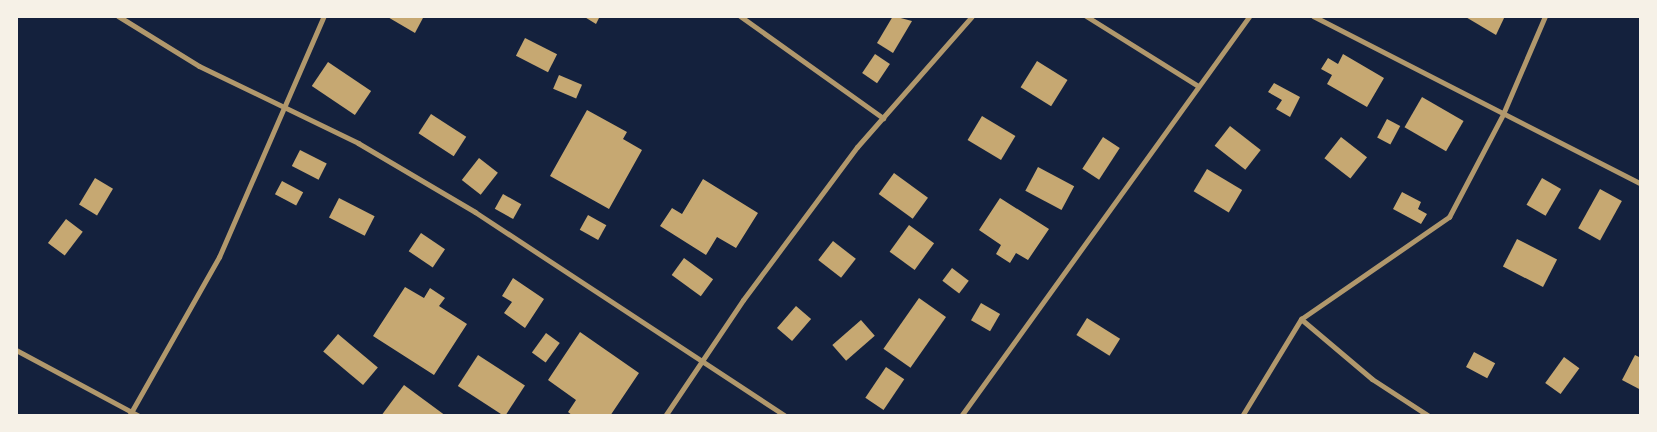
<!DOCTYPE html>
<html>
<head>
<meta charset="utf-8">
<style>
  body { margin:0 }
  #map { position:relative; width:1657px; height:432px; overflow:hidden; background:#14213d; font-family:Jost,sans-serif }
  div>[style] { position:absolute }
  .building>* { inset:0; background:#c6a872; transform-origin:0 0 }
  .minor>* { height:5px; margin:-2.5px; padding:0 2.5px; transform-origin:2.5px; border-radius:2.5px; background:#b1986c }
  span { translate:-50% -50%; white-space:nowrap; text-align:center; line-height:1.15; -webkit-text-stroke:5px #f6f1e7; paint-order:stroke }
  .frame { position:absolute; inset:0; border:18px solid #f6f1e7; pointer-events:none }
</style>
</head>
<body>
<div id="map">
  <div class="building">
    <div style="clip-path:polygon(386px 16px,424px 16px,415px 33px)"></div>
    <div style="clip-path:polygon(583px 16px,600px 16px,596px 24px)"></div>
    <div style="clip-path:polygon(893px 16px,912px 21px,893px 53px,877px 43px)"></div>
    <div style="clip-path:polygon(1464px 16px,1505px 16px,1496px 35px)"></div>
    <div style="left:525px;top:38px;width:36px;height:20px;rotate:27deg"></div>
    <div style="left:875px;top:54px;width:18px;height:23px;rotate:34deg"></div>
    <div style="clip-path:polygon(1343px 54px,1384px 78px,1367px 107px,1327px 84px,1332px 75px,1321px 69px,1328px 58px,1338px 64px)"></div>
    <div style="left:1037px;top:61px;width:36px;height:31px;rotate:32deg"></div>
    <div style="left:328px;top:62px;width:52px;height:29px;rotate:34deg"></div>
    <div style="left:559px;top:75px;width:25px;height:15px;rotate:23deg"></div>
    <div style="clip-path:polygon(1274px 83px,1300px 97px,1290px 117px,1276px 109px,1282px 100px,1268px 92px)"></div>
    <div style="left:1422px;top:97px;width:48px;height:35px;rotate:30deg"></div>
    <div style="clip-path:polygon(587px 110px,627px 132px,623px 139px,642px 150px,609px 209px,550px 176px)"></div>
    <div style="left:431px;top:114px;width:42px;height:23px;rotate:33deg"></div>
    <div style="left:982px;top:116px;width:39px;height:28px;rotate:31deg"></div>
    <div style="left:1387px;top:119px;width:15px;height:21px;rotate:28deg"></div>
    <div style="left:1230px;top:126px;width:39px;height:25px;rotate:38deg"></div>
    <div style="left:1103px;top:137px;width:20px;height:38px;rotate:33deg"></div>
    <div style="left:1341px;top:137px;width:33px;height:27px;rotate:38deg"></div>
    <div style="left:300px;top:150px;width:30px;height:18px;rotate:27deg"></div>
    <div style="left:479px;top:158px;width:24px;height:28px;rotate:38deg"></div>
    <div style="left:1038px;top:167px;width:41px;height:27px;rotate:28deg"></div>
    <div style="left:1207px;top:169px;width:41px;height:26px;rotate:31deg"></div>
    <div style="left:894px;top:173px;width:42px;height:26px;rotate:36deg"></div>
    <div style="left:95px;top:178px;width:21px;height:31px;rotate:31deg"></div>
    <div style="left:1542px;top:178px;width:22px;height:31px;rotate:30deg"></div>
    <div style="clip-path:polygon(703px 179px,758px 213px,736px 248px,717px 237px,706px 255px,660px 226px,672px 208px,682px 214px)"></div>
    <div style="left:282px;top:181px;width:24px;height:15px;rotate:28deg"></div>
    <div style="left:1600px;top:189px;width:25px;height:45px;rotate:29deg"></div>
    <div style="clip-path:polygon(1402px 192px,1421px 202px,1418px 209px,1427px 214px,1421px 224px,1393px 209px)"></div>
    <div style="left:503px;top:194px;width:21px;height:17px;rotate:29deg"></div>
    <div style="left:339px;top:198px;width:40px;height:22px;rotate:27deg"></div>
    <div style="clip-path:polygon(1000px 198px,1049px 229px,1028px 260px,1016px 253px,1010px 263px,996px 254px,1001px 245px,979px 230px)"></div>
    <div style="left:588px;top:215px;width:21px;height:17px;rotate:29deg"></div>
    <div style="left:66px;top:219px;width:21px;height:30px;rotate:37deg"></div>
    <div style="left:909px;top:225px;width:31px;height:33px;rotate:36deg"></div>
    <div style="left:421px;top:233px;width:29px;height:22px;rotate:34deg"></div>
    <div style="left:1517px;top:239px;width:45px;height:31px;rotate:27deg"></div>
    <div style="left:833px;top:241px;width:29px;height:24px;rotate:38deg"></div>
    <div style="left:684px;top:258px;width:36px;height:21px;rotate:36deg"></div>
    <div style="left:952px;top:268px;width:21px;height:16px;rotate:37deg"></div>
    <div style="clip-path:polygon(513px 278px,544px 299px,525px 328px,504px 313px,512px 302px,502px 296px)"></div>
    <div style="clip-path:polygon(405px 287px,424px 298px,430px 288px,445px 298px,439px 306px,467px 324px,434px 375px,373px 336px)"></div>
    <div style="left:919px;top:298px;width:33px;height:62px;rotate:35deg"></div>
    <div style="left:981px;top:303px;width:22px;height:20px;rotate:30deg"></div>
    <div style="left:796px;top:306px;width:20px;height:29px;rotate:41deg"></div>
    <div style="left:1087px;top:318px;width:39px;height:20px;rotate:32deg"></div>
    <div style="left:861px;top:320px;width:21px;height:38px;rotate:49deg"></div>
    <div style="clip-path:polygon(580px 332px,639px 373px,610px 416px,573px 416px,568px 412px,576px 400px,548px 380px)"></div>
    <div style="left:546px;top:333px;width:17px;height:24px;rotate:36deg"></div>
    <div style="left:338px;top:334px;width:52px;height:23px;rotate:40deg"></div>
    <div style="left:1474px;top:352px;width:24px;height:17px;rotate:28deg"></div>
    <div style="left:478px;top:355px;width:56px;height:37px;rotate:33deg"></div>
    <div style="clip-path:polygon(1635px 355px,1641px 358px,1641px 390px,1622px 380px)"></div>
    <div style="left:1564px;top:357px;width:19px;height:32px;rotate:36deg"></div>
    <div style="left:886px;top:367px;width:22px;height:37px;rotate:34deg"></div>
    <div style="clip-path:polygon(404px 385px,446px 416px,381px 416px)"></div>
  </div>
  <div class="minor">
    <div style="left:118px;top:16px;width:95px;rotate:31.7deg"></div>
    <div style="left:199px;top:66px;width:177px;rotate:25.8deg"></div>
    <div style="left:358px;top:143px;width:136px;rotate:30.5deg"></div>
    <div style="left:475px;top:212px;width:372px;rotate:33.3deg"></div>
    <div style="left:740px;top:16px;width:176px;rotate:35.5deg"></div>
    <div style="left:1086px;top:16px;width:132px;rotate:32deg"></div>
    <div style="left:1313px;top:16px;width:369px;rotate:27.1deg"></div>
    <div style="left:1301px;top:319px;width:93px;rotate:40.2deg"></div>
    <div style="left:1372px;top:379px;width:68px;rotate:33deg"></div>
    <div style="left:16px;top:350px;width:140px;rotate:28.2deg"></div>
    <div style="left:129px;top:416px;width:183px;rotate:-60.5deg"></div>
    <div style="left:219px;top:257px;width:263px;rotate:-66.5deg"></div>
    <div style="left:665px;top:416px;width:140px;rotate:-56.1deg"></div>
    <div style="left:743px;top:300px;width:191px;rotate:-53.3deg"></div>
    <div style="left:857px;top:147px;width:174px;rotate:-48.7deg"></div>
    <div style="left:961px;top:416px;width:493px;rotate:-54.2deg"></div>
    <div style="left:1242px;top:416px;width:114px;rotate:-58.7deg"></div>
    <div style="left:1301px;top:319px;width:180px;rotate:-34.6deg"></div>
    <div style="left:1449px;top:217px;width:116px;rotate:-62.3deg"></div>
    <div style="left:1503px;top:114px;width:107px;rotate:-66.8deg"></div>
  </div>
  <div class="frame"></div>
</div>
</body>
</html>
